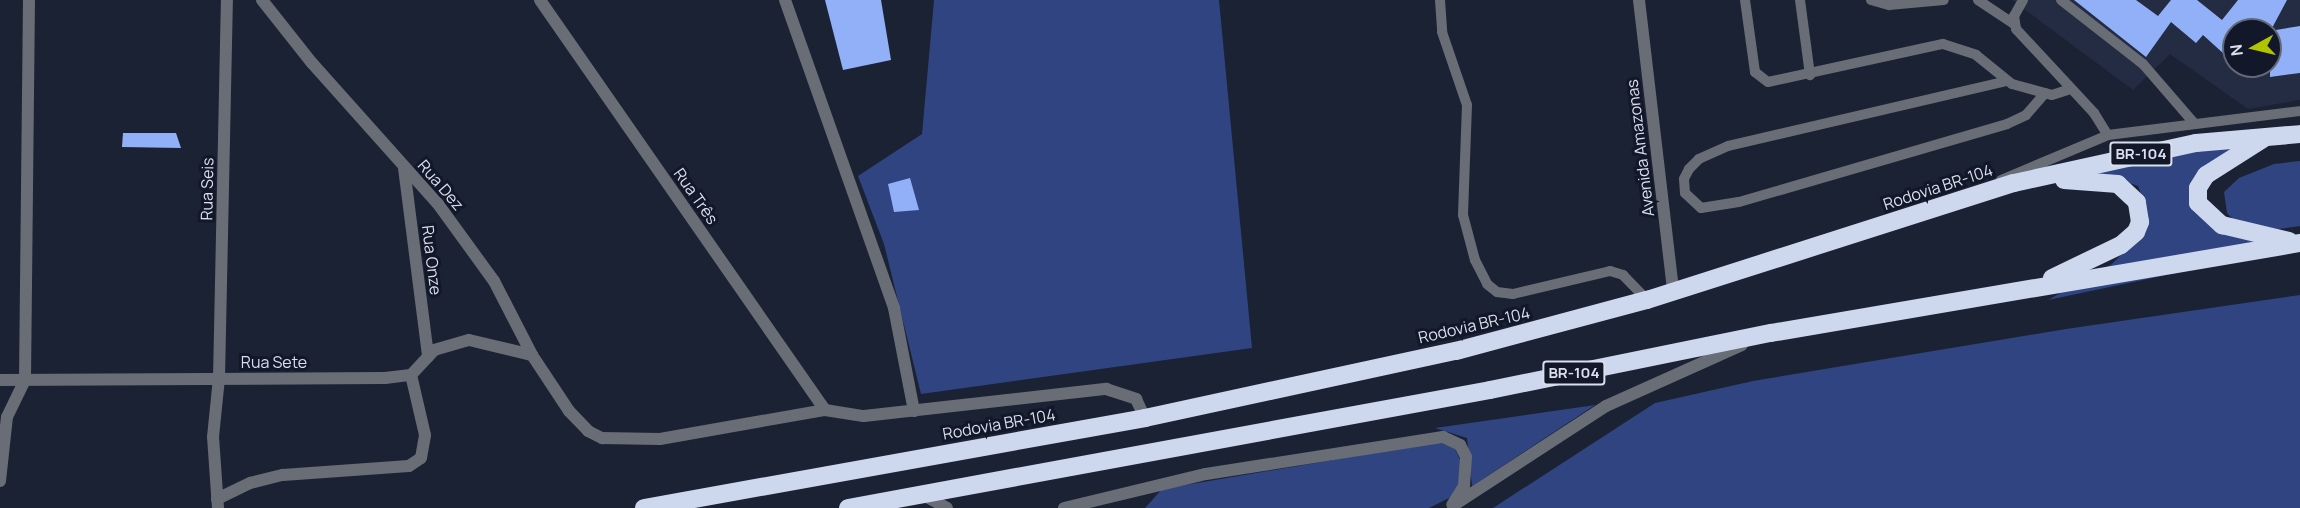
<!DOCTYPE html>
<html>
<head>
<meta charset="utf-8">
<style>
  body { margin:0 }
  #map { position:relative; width:2300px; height:508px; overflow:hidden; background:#1b2233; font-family:Manrope,sans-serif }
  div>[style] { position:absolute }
  .built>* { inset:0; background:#232c42 }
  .green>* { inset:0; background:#2f4481 }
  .building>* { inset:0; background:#92b0f8 }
  .lane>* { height:10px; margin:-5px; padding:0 5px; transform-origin:5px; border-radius:5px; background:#696d76 }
  .street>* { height:12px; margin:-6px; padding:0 6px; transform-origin:6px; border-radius:6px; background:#696d76 }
  .highway>* { height:18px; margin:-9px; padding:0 9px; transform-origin:9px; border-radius:9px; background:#cdd7ee }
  span { translate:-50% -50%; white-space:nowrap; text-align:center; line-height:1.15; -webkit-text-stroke:6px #121829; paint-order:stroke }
  .shield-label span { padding:2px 4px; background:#121829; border:2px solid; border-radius:4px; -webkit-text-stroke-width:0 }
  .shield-label { font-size:15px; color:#dadfeb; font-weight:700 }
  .street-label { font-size:16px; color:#dadfeb }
  .north { position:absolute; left:2222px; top:18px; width:60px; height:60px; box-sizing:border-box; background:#121829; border:2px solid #626877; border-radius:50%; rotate:262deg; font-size:16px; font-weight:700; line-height:24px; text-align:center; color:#dadfeb }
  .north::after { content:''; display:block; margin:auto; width:21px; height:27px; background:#b0c500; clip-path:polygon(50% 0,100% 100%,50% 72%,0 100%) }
</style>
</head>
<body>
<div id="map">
  <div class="built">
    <div style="clip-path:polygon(evenodd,2012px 0,2300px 0,2300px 100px,2248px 109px,2170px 54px,2133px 90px,2012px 0,2234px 30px,2270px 30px,2270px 66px,2234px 66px,2234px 30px)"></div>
  </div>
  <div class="green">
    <div style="clip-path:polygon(934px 0,1219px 0,1252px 348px,921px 394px,884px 244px,858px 176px,922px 134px)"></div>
    <div style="clip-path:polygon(2267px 132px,2216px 163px,2195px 209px,2300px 247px,2048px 300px,2112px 264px,2145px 230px,2145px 205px,2138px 186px,2103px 174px,2029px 174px)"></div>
    <div style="clip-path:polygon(2300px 161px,2300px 226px,2279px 229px,2236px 222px,2227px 213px,2224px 192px,2239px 178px,2274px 164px)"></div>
    <div style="clip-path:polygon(2300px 295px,2300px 508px,1493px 508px,1655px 403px,1753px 381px,2066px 329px)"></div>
    <div style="clip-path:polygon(1595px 405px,1472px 486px,1467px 438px,1435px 428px)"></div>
    <div style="clip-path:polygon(1439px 442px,1455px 449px,1461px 462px,1461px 479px,1451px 497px,1429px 508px,1145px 508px,1162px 489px)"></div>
  </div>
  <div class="building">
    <div style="clip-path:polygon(825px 0,881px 0,891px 60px,843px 70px)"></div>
    <div style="clip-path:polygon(2074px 0,2136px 0,2158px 16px,2171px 0,2197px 0,2222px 20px,2238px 0,2287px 0,2271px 30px,2234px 30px,2234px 63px,2203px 35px,2196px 43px,2171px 22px,2146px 57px)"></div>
    <div style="clip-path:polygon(2300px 26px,2300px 73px,2270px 77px,2270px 31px)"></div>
    <div style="clip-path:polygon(123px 133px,176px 133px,181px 148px,122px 147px)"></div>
    <div style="clip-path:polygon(910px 178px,919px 210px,894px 212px,888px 184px)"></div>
  </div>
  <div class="lane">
    <div style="left:1440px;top:0;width:32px;rotate:86deg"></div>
    <div style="left:1442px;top:32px;width:77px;rotate:71.1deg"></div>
    <div style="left:1467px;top:105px;width:110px;rotate:92.1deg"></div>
    <div style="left:1463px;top:215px;width:47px;rotate:75.1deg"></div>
    <div style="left:1475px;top:260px;width:27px;rotate:63deg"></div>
    <div style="left:1487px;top:284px;width:13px;rotate:39deg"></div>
    <div style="left:1497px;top:292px;width:16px;rotate:7deg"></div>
    <div style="left:1513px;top:294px;width:100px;rotate:-13.3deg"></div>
    <div style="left:1610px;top:271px;width:14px;rotate:17deg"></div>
    <div style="left:1623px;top:275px;width:35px;rotate:46deg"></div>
    <div style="left:1745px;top:0;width:73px;rotate:82.1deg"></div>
    <div style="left:1755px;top:72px;width:16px;rotate:38deg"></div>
    <div style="left:1768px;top:82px;width:179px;rotate:-12.3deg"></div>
    <div style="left:1943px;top:44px;width:35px;rotate:18deg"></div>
    <div style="left:1976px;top:55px;width:46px;rotate:38.9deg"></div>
    <div style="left:2012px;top:84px;width:41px;rotate:15.4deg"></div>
    <div style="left:2052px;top:95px;width:19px;rotate:-18deg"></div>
    <div style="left:1800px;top:0;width:76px;rotate:82.4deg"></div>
    <div style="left:1871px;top:0;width:19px;rotate:16deg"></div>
    <div style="left:1889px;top:5px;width:55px;rotate:-5.2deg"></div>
    <div style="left:1978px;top:0;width:43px;rotate:33.7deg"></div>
    <div style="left:2023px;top:0;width:18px;rotate:119deg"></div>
    <div style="left:2014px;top:16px;width:13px;rotate:81deg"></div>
    <div style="left:2016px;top:29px;width:115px;rotate:47.1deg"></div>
    <div style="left:2094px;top:113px;width:26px;rotate:58deg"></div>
    <div style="left:2061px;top:0;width:104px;rotate:38deg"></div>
    <div style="left:2143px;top:64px;width:77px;rotate:49.2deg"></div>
    <div style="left:2007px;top:81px;width:286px;rotate:166.9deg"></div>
    <div style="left:1728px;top:146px;width:32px;rotate:156deg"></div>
    <div style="left:1699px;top:159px;width:14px;rotate:135deg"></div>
    <div style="left:1689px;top:169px;width:11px;rotate:117deg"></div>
    <div style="left:1684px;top:179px;width:14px;rotate:86deg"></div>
    <div style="left:1685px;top:193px;width:22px;rotate:43deg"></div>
    <div style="left:1701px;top:208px;width:38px;rotate:-9deg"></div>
    <div style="left:1739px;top:202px;width:279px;rotate:-16.2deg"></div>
    <div style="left:2007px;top:124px;width:21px;rotate:-25deg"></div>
    <div style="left:2026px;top:115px;width:29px;rotate:-49deg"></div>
    <div style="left:2001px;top:180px;width:116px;rotate:-22.8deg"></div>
    <div style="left:2108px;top:135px;width:193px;rotate:-7.1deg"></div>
  </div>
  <div class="street">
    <div style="left:262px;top:0;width:80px;rotate:51.6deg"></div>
    <div style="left:312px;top:63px;width:189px;rotate:48.2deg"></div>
    <div style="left:438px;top:204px;width:95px;rotate:54deg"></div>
    <div style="left:494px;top:281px;width:83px;rotate:62.8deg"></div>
    <div style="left:532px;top:355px;width:67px;rotate:56.5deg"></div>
    <div style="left:569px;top:411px;width:28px;rotate:46deg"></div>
    <div style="left:588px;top:431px;width:16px;rotate:27deg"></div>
    <div style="left:602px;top:438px;width:58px;rotate:1deg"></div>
    <div style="left:660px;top:439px;width:168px;rotate:-10deg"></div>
    <div style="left:825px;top:410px;width:39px;rotate:9deg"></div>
    <div style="left:864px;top:416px;width:244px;rotate:-6.4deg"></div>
    <div style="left:1106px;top:389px;width:32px;rotate:18deg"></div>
    <div style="left:1136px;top:399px;width:21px;rotate:65deg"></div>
    <div style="left:540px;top:0;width:499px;rotate:55.2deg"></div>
    <div style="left:785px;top:0;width:327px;rotate:70.5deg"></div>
    <div style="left:894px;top:308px;width:105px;rotate:79deg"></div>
    <div style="left:1639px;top:0;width:293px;rotate:83.3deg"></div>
    <div style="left:404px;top:168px;width:190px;rotate:82.7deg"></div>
    <div style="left:0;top:380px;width:385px;rotate:-0.3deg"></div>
    <div style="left:385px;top:378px;width:26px;rotate:-7deg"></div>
    <div style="left:411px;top:375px;width:34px;rotate:-47deg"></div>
    <div style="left:434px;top:350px;width:36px;rotate:-16deg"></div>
    <div style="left:469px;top:340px;width:65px;rotate:13.4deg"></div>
    <div style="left:0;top:481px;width:64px;rotate:-83.8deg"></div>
    <div style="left:7px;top:417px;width:41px;rotate:-64.1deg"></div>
    <div style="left:25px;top:380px;width:380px;rotate:-89.4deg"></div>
    <div style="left:923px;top:495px;width:27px;rotate:28deg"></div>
    <div style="left:217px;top:499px;width:37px;rotate:-26deg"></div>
    <div style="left:250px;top:483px;width:34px;rotate:-14deg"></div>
    <div style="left:283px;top:475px;width:126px;rotate:-4.1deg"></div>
    <div style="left:409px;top:466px;width:14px;rotate:-34deg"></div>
    <div style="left:421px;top:458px;width:23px;rotate:-80deg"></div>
    <div style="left:425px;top:435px;width:62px;rotate:-103.1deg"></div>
    <div style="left:1454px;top:505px;width:181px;rotate:-33.1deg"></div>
    <div style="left:1606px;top:406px;width:149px;rotate:-24.2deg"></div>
    <div style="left:218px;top:508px;width:71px;rotate:-94deg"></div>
    <div style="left:213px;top:437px;width:59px;rotate:-84.2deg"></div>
    <div style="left:219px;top:378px;width:378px;rotate:-88.8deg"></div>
    <div style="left:1064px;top:508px;width:146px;rotate:-13.5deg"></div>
    <div style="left:1206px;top:474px;width:240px;rotate:-8.9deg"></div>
    <div style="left:1443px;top:437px;width:19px;rotate:25deg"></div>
    <div style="left:1460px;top:445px;width:13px;rotate:63deg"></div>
    <div style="left:1466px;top:457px;width:29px;rotate:94deg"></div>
    <div style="left:1464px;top:486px;width:22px;rotate:122deg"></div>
  </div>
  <div class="highway">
    <div style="left:2263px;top:139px;width:67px;rotate:147.7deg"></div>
    <div style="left:2206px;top:175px;width:15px;rotate:122deg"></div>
    <div style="left:2198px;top:188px;width:15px;rotate:90deg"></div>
    <div style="left:2198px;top:203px;width:33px;rotate:43deg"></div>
    <div style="left:2222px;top:225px;width:69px;rotate:13.4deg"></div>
    <div style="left:2052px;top:278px;width:76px;rotate:-25.6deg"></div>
    <div style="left:2121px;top:245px;width:20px;rotate:-41deg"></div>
    <div style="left:2136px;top:232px;width:11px;rotate:-68deg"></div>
    <div style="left:2140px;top:222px;width:20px;rotate:-99deg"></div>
    <div style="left:2137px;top:202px;width:26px;rotate:-137deg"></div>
    <div style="left:2118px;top:184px;width:54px;rotate:-175.8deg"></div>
    <div style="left:644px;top:508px;width:509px;rotate:-10.18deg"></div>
    <div style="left:1145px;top:418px;width:318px;rotate:-12.2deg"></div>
    <div style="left:1456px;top:351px;width:198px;rotate:-15deg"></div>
    <div style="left:1647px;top:300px;width:385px;rotate:-17.7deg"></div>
    <div style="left:2014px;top:183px;width:186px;rotate:-12.4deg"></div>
    <div style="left:2196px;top:143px;width:104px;rotate:-4.9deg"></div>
    <div style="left:848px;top:508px;width:653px;rotate:-10.41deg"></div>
    <div style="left:1490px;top:390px;width:287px;rotate:-11.5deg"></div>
    <div style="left:1771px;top:333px;width:537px;rotate:-9.66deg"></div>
  </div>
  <div class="shield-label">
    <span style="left:2141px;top:154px">BR-104</span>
    <span style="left:1574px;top:373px">BR-104</span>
  </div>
  <div class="street-label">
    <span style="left:1640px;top:148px;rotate:-97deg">Avenida Amazonas</span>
    <span style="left:441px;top:185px;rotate:49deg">Rua Dez</span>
    <span style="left:1938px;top:187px;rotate:-18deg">Rodovia BR-104</span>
    <span style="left:207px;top:189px;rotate:-89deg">Rua Seis</span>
    <span style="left:696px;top:196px;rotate:55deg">Rua Três</span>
    <span style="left:432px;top:260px;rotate:83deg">Rua Onze</span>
    <span style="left:1474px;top:325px;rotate:-13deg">Rodovia BR-104</span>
    <span style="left:274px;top:362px">Rua Sete</span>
    <span style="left:999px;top:424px;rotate:-10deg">Rodovia BR-104</span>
  </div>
  <div class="north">N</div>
</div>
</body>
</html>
